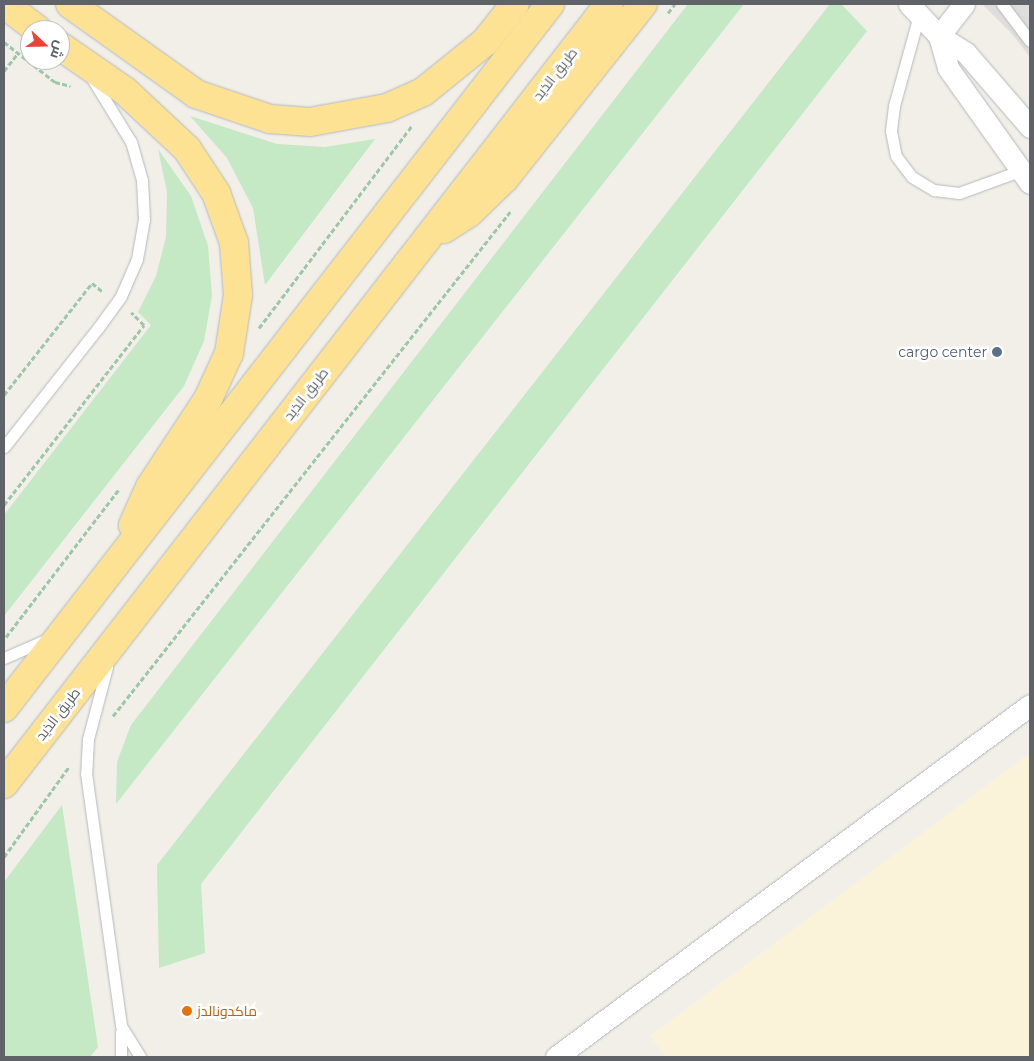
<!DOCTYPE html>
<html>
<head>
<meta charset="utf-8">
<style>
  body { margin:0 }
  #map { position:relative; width:1034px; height:1061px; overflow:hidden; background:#f1efe8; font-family:Montserrat,Cairo,sans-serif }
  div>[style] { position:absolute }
  .industrial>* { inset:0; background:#e0deda }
  .green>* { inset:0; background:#c5e8c5 }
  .sand>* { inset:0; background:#fbf3d9 }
  .path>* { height:3px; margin-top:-1.5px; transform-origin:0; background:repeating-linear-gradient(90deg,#9cc7a9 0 5px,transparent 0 7.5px) }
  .roads { filter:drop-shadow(0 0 1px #b5b8bc) drop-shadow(0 0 1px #b5b8bc) }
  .service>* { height:11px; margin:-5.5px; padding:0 5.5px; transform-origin:5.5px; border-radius:5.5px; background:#fff }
  .minor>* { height:21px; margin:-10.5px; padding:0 10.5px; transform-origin:10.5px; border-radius:10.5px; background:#fff }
  .motorway>* { height:28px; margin:-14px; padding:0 14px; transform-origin:14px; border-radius:14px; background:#fde293 }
  .dots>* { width:14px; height:14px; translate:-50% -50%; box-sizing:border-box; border:2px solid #fff; border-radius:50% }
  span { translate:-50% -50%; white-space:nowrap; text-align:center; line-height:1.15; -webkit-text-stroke:5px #fff; paint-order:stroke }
  .street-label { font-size:14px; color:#5f6368 }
  .service-label { font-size:14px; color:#4e5e75 }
  .right { translate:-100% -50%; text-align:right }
  .food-label { font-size:14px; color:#c56008 }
  .left { translate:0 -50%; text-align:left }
  .frame { position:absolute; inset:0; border:5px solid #5f6368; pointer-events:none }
  .north { position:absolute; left:20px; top:20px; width:50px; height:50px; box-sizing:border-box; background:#fff; border:1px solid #bfc1c3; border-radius:50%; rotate:111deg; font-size:14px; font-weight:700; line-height:20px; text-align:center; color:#5f6368 }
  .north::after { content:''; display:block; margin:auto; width:18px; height:22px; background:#ea4335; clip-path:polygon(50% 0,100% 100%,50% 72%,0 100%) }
</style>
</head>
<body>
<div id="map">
  <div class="industrial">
    <div style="clip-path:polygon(982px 4px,1030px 4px,1030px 57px,1011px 33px)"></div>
  </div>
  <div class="green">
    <div style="clip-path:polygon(688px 4px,744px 4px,116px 804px,117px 762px,131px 725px)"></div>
    <div style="clip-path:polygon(830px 4px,841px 4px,867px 31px,201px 884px,205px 953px,159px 968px,157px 865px)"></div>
    <div style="clip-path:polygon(190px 116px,277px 144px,325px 147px,375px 139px,265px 285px,253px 208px,227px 158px)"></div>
    <div style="clip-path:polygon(158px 149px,191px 196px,208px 246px,212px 295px,204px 341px,184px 386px,4px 616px,4px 515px,151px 325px,138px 312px,156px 276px,166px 237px,167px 192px)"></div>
    <div style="clip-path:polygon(62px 805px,98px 1047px,90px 1057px,4px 1057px,4px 882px)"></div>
  </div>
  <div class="sand">
    <div style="clip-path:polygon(1030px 753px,1030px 1057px,666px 1057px,650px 1036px)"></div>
  </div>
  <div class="path">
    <div style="left:668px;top:13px;width:11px;rotate:-52deg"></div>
    <div style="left:4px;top:42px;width:65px;rotate:38.1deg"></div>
    <div style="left:55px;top:82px;width:16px;rotate:14deg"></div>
    <div style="left:4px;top:71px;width:23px;rotate:-52deg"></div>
    <div style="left:259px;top:328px;width:253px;rotate:-52.9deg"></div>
    <div style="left:4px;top:395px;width:142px;rotate:-51.8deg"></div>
    <div style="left:92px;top:283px;width:14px;rotate:39deg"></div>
    <div style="left:4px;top:505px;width:228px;rotate:-52.1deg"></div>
    <div style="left:144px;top:325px;width:18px;rotate:-135deg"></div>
    <div style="left:6px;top:637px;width:186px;rotate:-52.6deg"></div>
    <div style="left:113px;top:716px;width:642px;rotate:-51.77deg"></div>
    <div style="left:4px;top:857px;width:111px;rotate:-54.2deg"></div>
  </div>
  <div class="roads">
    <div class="service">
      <div style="left:1002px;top:4px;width:46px;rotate:52.9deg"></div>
      <div style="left:919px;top:15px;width:94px;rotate:105.4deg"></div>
      <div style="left:894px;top:106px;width:25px;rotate:97deg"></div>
      <div style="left:891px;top:131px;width:25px;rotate:79deg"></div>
      <div style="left:896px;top:156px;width:26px;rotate:53deg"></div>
      <div style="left:912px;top:177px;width:26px;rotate:31deg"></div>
      <div style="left:934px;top:190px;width:25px;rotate:7deg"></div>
      <div style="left:959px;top:193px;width:70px;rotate:-20deg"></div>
      <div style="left:4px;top:447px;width:152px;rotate:-51.7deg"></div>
      <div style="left:98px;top:328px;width:39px;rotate:-54deg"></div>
      <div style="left:121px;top:296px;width:40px;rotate:-66.6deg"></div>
      <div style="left:137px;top:259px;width:40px;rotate:-80deg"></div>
      <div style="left:144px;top:220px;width:40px;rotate:-92.9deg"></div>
      <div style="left:142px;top:180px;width:40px;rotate:-106deg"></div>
      <div style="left:131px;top:142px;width:73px;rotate:-121.5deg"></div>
      <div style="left:4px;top:658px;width:50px;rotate:-23.5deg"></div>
      <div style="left:107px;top:667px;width:74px;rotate:104.8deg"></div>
      <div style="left:88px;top:739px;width:34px;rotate:93deg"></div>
      <div style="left:86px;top:773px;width:255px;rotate:82.1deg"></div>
      <div style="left:121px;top:1026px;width:36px;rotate:58deg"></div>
      <div style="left:121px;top:1057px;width:25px;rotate:-90deg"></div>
    </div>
    <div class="minor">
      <div style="left:909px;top:4px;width:44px;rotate:46.8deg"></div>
      <div style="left:939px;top:36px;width:32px;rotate:32deg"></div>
      <div style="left:966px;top:53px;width:98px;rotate:49.1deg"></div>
      <div style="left:964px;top:4px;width:41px;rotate:128deg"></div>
      <div style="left:939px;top:36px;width:33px;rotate:74deg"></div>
      <div style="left:948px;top:68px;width:141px;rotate:54.5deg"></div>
      <div style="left:556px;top:1057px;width:590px;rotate:-36.6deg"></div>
    </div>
    <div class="motorway">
      <div style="left:4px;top:4px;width:43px;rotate:37.4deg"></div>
      <div style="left:70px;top:4px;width:155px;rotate:35.5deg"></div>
      <div style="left:196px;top:94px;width:78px;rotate:18.7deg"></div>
      <div style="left:270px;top:119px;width:40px;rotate:4.3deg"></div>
      <div style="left:310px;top:122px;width:78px;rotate:-10.3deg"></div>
      <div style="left:387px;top:108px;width:39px;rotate:-24deg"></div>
      <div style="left:423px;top:92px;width:80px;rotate:-38.9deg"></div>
      <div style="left:485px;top:42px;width:48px;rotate:-51.7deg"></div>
      <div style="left:60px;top:46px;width:79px;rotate:34.7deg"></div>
      <div style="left:125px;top:91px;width:85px;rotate:43.1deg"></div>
      <div style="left:187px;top:149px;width:53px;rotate:56.6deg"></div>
      <div style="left:216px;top:193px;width:53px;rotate:70.2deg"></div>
      <div style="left:234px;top:243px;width:52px;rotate:85.6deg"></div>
      <div style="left:238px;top:295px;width:59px;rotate:98.8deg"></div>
      <div style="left:229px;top:353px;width:51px;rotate:114.5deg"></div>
      <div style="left:208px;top:399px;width:105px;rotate:123.4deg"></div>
      <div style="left:150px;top:487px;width:42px;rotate:114.1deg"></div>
      <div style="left:444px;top:229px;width:30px;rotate:-33deg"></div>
      <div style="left:469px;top:213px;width:50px;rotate:-44.2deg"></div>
      <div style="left:505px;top:178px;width:222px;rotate:-51.6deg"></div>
      <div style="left:4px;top:708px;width:891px;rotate:-52.2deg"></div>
      <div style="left:4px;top:784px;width:987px;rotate:-52.2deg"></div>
    </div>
  </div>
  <div class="dots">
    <div style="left:997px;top:352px;background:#5c6f8a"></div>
    <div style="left:187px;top:1011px;background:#e8710a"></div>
  </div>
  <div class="street-label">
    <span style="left:555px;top:74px;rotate:-52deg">طريق الذيد</span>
    <span style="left:306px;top:394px;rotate:-52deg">طريق الذيد</span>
    <span style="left:58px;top:714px;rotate:-52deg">طريق الذيد</span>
  </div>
  <div class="service-label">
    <span class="right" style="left:987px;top:352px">cargo center</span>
  </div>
  <div class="food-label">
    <span class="left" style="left:197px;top:1011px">ماكدونالدز</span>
  </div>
  <div class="frame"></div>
  <div class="north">ش</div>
</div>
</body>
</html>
